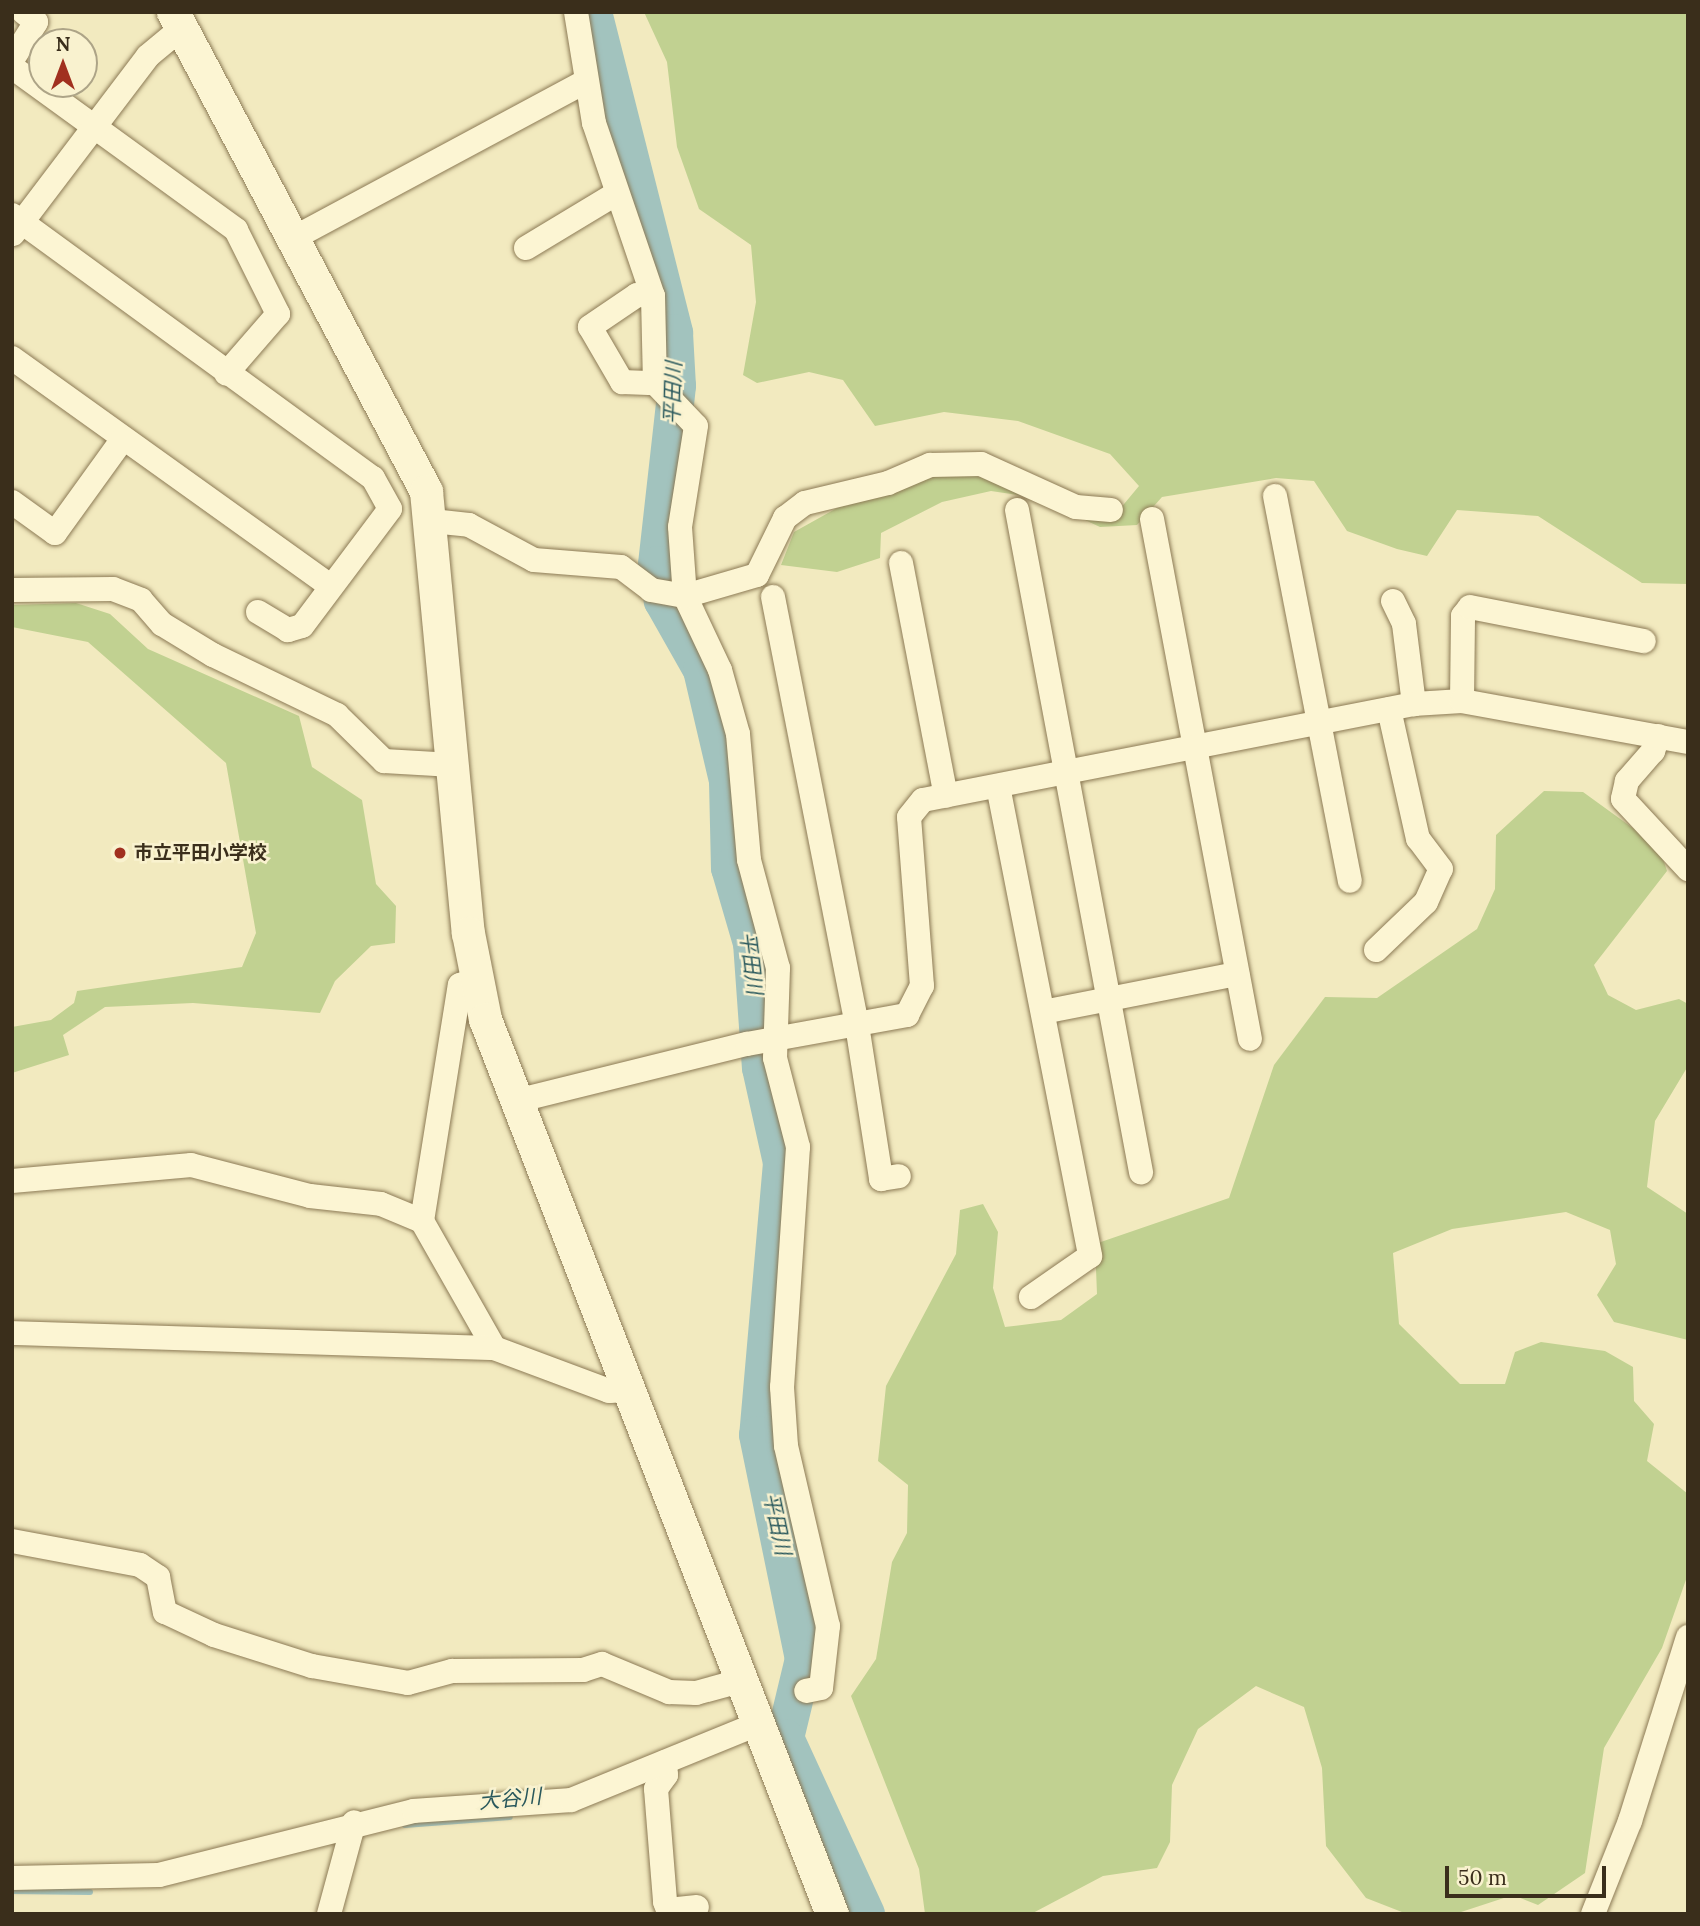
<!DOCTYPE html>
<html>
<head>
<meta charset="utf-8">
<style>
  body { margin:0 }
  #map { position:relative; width:1700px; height:1926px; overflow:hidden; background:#f2eabf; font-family:Lora,"Noto Sans JP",serif }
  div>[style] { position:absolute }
  .green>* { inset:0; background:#c1d191 }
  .stream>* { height:6px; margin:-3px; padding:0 3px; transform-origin:3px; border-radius:3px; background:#a2c3be }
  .river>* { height:38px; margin:-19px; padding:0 19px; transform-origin:19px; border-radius:19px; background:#a2c3be }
  .roads { filter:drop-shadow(0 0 2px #8c7a55) drop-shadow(0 0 2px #8c7a55) }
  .street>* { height:24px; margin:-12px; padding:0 12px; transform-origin:12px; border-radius:12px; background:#fcf5d3 }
  .secondary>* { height:33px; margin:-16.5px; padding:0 16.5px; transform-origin:16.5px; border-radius:16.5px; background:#fcf5d3 }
  .dots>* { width:19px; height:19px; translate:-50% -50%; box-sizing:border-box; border:4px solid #f9f2cf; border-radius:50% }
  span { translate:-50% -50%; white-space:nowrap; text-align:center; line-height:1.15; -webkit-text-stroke:5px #f9f2cf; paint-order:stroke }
  .poi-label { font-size:19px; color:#3a2e1b; font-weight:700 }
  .left { translate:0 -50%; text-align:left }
  .water-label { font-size:21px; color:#29585c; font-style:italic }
  .frame { position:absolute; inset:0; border:14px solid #3a2e1b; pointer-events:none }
  .north { position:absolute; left:28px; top:28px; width:70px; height:70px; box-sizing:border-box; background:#f9f2cf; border:2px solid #ada487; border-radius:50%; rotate:0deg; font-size:19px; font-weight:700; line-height:28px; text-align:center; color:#3a2e1b }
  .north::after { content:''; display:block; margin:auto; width:24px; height:32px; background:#a1301f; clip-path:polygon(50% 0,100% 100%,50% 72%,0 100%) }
  .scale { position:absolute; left:1445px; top:1866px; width:161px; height:32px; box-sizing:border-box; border:4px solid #3a2e1b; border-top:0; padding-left:9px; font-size:21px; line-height:24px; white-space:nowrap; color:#3a2e1b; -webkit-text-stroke:5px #f9f2cf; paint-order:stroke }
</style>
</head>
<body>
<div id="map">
  <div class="green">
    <div style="clip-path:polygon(644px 12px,1688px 12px,1688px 584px,1642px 583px,1538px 516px,1457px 510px,1427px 556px,1397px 549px,1347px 531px,1314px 481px,1276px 478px,1162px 497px,1137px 525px,1100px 527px,1038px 498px,991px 491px,942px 502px,881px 533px,880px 558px,837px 572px,781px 565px,794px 532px,837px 508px,937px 476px,977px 476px,1114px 516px,1139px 486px,1110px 454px,1018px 421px,944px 412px,875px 426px,843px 380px,809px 372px,757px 383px,743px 375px,756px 302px,751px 245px,699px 209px,677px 147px,667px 62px)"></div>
    <div style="clip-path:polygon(76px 603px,110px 614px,148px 649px,299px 716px,312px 767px,362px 800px,376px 884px,396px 906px,395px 943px,371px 946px,335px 981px,320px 1013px,193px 1003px,105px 1007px,63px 1035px,69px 1055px,12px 1073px,12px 1027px,51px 1020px,74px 1003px,77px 991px,242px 967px,256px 933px,226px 763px,88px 642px,12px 627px,12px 605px)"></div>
    <div style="clip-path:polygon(1544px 791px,1583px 792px,1659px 847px,1667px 871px,1594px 965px,1608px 995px,1636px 1010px,1679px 999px,1688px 1004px,1688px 1066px,1655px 1121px,1647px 1187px,1688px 1214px,1688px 1340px,1614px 1322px,1597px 1295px,1616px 1264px,1610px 1230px,1566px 1212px,1452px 1229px,1393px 1253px,1399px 1324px,1460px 1384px,1505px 1384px,1515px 1352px,1541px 1342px,1605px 1351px,1633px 1367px,1634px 1401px,1654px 1424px,1647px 1461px,1688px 1494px,1688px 1574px,1662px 1648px,1604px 1748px,1585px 1873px,1538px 1905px,1513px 1895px,1455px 1914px,1407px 1914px,1366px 1898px,1326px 1846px,1322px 1768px,1304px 1707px,1256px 1686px,1198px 1729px,1172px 1785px,1170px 1842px,1157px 1868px,1103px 1876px,1031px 1914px,925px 1914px,919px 1869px,851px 1696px,876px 1659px,892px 1562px,907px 1533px,908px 1485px,878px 1461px,886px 1386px,956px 1254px,960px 1210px,983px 1204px,998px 1232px,993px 1288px,1005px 1327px,1061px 1320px,1097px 1294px,1095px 1244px,1229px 1198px,1274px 1065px,1325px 997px,1377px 998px,1477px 929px,1495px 889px,1496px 835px)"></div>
  </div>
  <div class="stream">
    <div style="left:405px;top:1825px;width:105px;rotate:-4.4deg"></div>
    <div style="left:12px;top:1891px;width:78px;rotate:0.7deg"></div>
  </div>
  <div class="river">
    <div style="left:593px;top:12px;width:331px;rotate:75.8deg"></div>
    <div style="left:674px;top:333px;width:53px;rotate:86.8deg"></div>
    <div style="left:677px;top:386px;width:180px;rotate:96.4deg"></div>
    <div style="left:657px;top:565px;width:36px;rotate:81deg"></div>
    <div style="left:663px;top:601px;width:79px;rotate:60.5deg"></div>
    <div style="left:702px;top:670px;width:114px;rotate:76.8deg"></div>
    <div style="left:728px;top:781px;width:87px;rotate:88.7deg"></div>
    <div style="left:730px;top:868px;width:78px;rotate:73.7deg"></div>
    <div style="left:752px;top:943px;width:125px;rotate:85.9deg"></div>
    <div style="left:761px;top:1068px;width:97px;rotate:77.5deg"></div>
    <div style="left:782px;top:1163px;width:273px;rotate:95deg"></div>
    <div style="left:758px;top:1435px;width:229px;rotate:78.4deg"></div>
    <div style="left:804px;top:1659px;width:81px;rotate:103.5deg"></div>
    <div style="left:785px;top:1738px;width:194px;rotate:65.3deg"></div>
  </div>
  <div class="roads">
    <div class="street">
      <div style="left:576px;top:12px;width:112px;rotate:80.8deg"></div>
      <div style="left:594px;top:123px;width:183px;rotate:71.2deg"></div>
      <div style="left:653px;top:296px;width:87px;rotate:88.7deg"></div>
      <div style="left:655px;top:383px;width:59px;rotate:46.4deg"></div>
      <div style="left:696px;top:426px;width:102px;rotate:99deg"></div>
      <div style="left:680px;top:527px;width:69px;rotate:85.9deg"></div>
      <div style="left:685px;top:596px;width:82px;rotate:64.7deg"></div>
      <div style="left:720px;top:670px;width:66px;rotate:74.3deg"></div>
      <div style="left:738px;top:734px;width:126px;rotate:85deg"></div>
      <div style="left:749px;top:860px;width:112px;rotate:75deg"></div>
      <div style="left:778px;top:968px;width:90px;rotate:91.9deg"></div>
      <div style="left:775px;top:1058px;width:92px;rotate:75.5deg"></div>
      <div style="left:798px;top:1147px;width:241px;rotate:93.8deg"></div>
      <div style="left:782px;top:1387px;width:59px;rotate:86.1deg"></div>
      <div style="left:786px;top:1446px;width:185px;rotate:76.9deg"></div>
      <div style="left:828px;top:1626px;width:62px;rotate:96.4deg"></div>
      <div style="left:821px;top:1688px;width:15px;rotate:169deg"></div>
      <div style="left:12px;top:60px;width:45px;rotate:-57.7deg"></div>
      <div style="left:36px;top:22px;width:16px;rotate:-142deg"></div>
      <div style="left:12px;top:67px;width:277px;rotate:36deg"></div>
      <div style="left:236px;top:230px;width:94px;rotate:63.4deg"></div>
      <div style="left:278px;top:314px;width:79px;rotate:130.9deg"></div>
      <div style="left:12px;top:215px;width:447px;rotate:36.1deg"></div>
      <div style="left:373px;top:478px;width:35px;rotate:61deg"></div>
      <div style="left:390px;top:509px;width:146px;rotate:126.9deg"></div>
      <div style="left:302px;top:626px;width:15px;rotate:164deg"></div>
      <div style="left:288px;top:630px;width:35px;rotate:-149deg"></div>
      <div style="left:13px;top:234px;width:223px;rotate:-52.8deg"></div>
      <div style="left:148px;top:56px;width:45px;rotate:-39.6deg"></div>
      <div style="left:290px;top:240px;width:335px;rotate:-28.2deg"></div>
      <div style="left:526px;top:248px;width:106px;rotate:-31.1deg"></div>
      <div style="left:653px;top:296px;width:16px;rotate:-176deg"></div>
      <div style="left:637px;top:295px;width:57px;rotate:145.8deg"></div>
      <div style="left:590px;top:327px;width:64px;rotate:59.8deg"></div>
      <div style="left:622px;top:382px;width:33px;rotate:2deg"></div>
      <div style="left:12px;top:358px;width:392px;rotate:35.6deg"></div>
      <div style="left:1275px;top:496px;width:392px;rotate:79deg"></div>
      <div style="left:12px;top:502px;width:53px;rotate:35.8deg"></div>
      <div style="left:55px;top:533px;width:115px;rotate:-54.2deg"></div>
      <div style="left:1017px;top:510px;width:674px;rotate:79.39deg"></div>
      <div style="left:1152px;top:519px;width:529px;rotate:79.33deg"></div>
      <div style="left:432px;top:521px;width:37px;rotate:6deg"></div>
      <div style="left:469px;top:525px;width:74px;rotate:28.3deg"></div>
      <div style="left:534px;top:560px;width:87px;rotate:4.6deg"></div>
      <div style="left:621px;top:567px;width:38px;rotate:37deg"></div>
      <div style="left:651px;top:590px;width:35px;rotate:10deg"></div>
      <div style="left:685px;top:596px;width:75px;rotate:-16.3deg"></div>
      <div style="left:757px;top:575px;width:64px;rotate:-63.8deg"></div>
      <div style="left:785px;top:518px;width:25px;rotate:-37deg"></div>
      <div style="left:805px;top:503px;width:85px;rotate:-13.5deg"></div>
      <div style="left:888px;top:483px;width:46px;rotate:-23.2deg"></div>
      <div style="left:930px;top:465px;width:51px;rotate:-1.1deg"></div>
      <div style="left:981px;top:464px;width:104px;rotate:24.4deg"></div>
      <div style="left:1076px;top:507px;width:35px;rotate:5deg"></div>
      <div style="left:901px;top:563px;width:237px;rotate:79.1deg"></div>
      <div style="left:12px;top:590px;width:101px;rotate:-0.6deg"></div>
      <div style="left:113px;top:589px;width:30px;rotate:21deg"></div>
      <div style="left:141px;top:600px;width:32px;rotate:49deg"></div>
      <div style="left:162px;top:624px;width:60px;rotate:31.3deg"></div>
      <div style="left:213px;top:655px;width:138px;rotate:25.8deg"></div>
      <div style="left:337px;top:715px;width:66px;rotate:44.4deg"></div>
      <div style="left:384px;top:761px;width:69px;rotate:3.3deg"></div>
      <div style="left:773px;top:597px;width:436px;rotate:78.9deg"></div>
      <div style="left:857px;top:1025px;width:156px;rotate:81.1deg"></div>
      <div style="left:881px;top:1179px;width:18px;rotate:-9deg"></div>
      <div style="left:1393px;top:601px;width:25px;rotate:64deg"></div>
      <div style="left:1404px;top:624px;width:81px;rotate:82.9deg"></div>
      <div style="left:1462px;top:701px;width:85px;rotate:-89.3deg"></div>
      <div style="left:1463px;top:616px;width:11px;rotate:-52deg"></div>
      <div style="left:1470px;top:607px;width:177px;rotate:11.1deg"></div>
      <div style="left:1658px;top:736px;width:16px;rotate:108deg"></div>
      <div style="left:1653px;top:751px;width:40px;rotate:131deg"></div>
      <div style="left:1627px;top:781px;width:18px;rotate:103deg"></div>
      <div style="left:1623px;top:799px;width:96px;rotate:47.1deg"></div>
      <div style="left:998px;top:786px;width:479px;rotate:78.9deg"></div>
      <div style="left:1090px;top:1256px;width:72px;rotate:145.2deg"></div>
      <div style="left:1376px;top:950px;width:69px;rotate:-43.8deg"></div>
      <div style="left:1426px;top:902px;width:36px;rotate:-66deg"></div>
      <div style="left:1441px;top:869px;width:38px;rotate:-127deg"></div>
      <div style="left:1418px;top:839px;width:133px;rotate:-102.6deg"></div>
      <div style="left:1043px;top:1012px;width:198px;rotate:-11.1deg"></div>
      <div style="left:516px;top:1101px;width:238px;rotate:-13.9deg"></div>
      <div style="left:747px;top:1044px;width:163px;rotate:-10.3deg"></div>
      <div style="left:907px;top:1015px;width:33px;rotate:-63deg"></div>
      <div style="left:922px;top:986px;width:169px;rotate:-94.4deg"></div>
      <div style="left:909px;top:817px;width:22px;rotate:-51deg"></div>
      <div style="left:923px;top:800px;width:500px;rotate:-11.06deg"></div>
      <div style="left:1414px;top:704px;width:48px;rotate:-3.6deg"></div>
      <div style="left:1462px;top:701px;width:230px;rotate:10.3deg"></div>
      <div style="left:12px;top:1181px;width:180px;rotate:-5.1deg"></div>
      <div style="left:191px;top:1165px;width:123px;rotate:14.6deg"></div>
      <div style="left:310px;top:1196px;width:71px;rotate:6.4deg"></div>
      <div style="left:381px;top:1204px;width:44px;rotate:22.5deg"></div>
      <div style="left:422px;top:1221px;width:146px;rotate:60.4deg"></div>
      <div style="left:422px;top:1221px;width:239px;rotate:-80.9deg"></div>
      <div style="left:460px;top:985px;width:15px;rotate:-20deg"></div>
      <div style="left:12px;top:1333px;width:482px;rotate:1.8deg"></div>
      <div style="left:494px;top:1348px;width:123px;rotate:20.5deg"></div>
      <div style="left:609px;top:1391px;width:20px;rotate:-3deg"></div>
      <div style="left:12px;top:1541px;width:130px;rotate:10.6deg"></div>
      <div style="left:140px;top:1565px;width:22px;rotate:34deg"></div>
      <div style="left:158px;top:1577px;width:36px;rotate:79deg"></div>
      <div style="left:165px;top:1612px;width:54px;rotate:25.1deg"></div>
      <div style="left:214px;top:1635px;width:103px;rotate:17.6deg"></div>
      <div style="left:312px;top:1666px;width:97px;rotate:10deg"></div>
      <div style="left:408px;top:1683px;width:46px;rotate:-15.3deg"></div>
      <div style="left:452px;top:1671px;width:131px;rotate:-0.4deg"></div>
      <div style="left:583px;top:1670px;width:20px;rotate:-18deg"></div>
      <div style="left:602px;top:1664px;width:73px;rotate:22.7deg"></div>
      <div style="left:669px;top:1692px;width:27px;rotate:2deg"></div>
      <div style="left:696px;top:1693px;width:46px;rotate:-15.3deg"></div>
      <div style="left:665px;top:1762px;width:13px;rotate:86deg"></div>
      <div style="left:666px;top:1775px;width:17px;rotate:126deg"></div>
      <div style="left:656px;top:1789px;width:113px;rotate:85.4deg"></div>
      <div style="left:665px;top:1902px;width:9px;rotate:69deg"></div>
      <div style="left:668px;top:1910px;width:29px;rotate:-6deg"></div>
      <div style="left:12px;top:1878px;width:147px;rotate:-1.2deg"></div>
      <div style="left:159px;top:1875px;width:263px;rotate:-14.1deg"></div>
      <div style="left:414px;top:1811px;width:157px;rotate:-4deg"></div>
      <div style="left:571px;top:1800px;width:201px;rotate:-22.2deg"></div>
      <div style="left:329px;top:1914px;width:95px;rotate:-74.8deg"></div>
      <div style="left:1593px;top:1914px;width:100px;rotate:-68.3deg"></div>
      <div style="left:1630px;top:1821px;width:193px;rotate:-72.5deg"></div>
    </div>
    <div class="secondary">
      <div style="left:173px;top:12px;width:542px;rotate:62.16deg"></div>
      <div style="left:426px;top:491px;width:444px;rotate:84.6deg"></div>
      <div style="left:468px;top:933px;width:88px;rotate:78.8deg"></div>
      <div style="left:485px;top:1019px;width:960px;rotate:68.81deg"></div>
    </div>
  </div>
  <div class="dots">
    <div style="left:120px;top:853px;background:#a1301f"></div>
  </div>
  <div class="poi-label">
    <span class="left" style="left:134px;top:853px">市立平田小学校</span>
  </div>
  <div class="water-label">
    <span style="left:673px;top:393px;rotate:-88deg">平田川</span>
    <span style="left:751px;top:963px;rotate:83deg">平田川</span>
    <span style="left:777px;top:1524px;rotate:78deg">平田川</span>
    <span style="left:510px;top:1799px;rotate:-5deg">大谷川</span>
  </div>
  <div class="frame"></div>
  <div class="north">N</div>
  <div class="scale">50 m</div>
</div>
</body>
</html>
